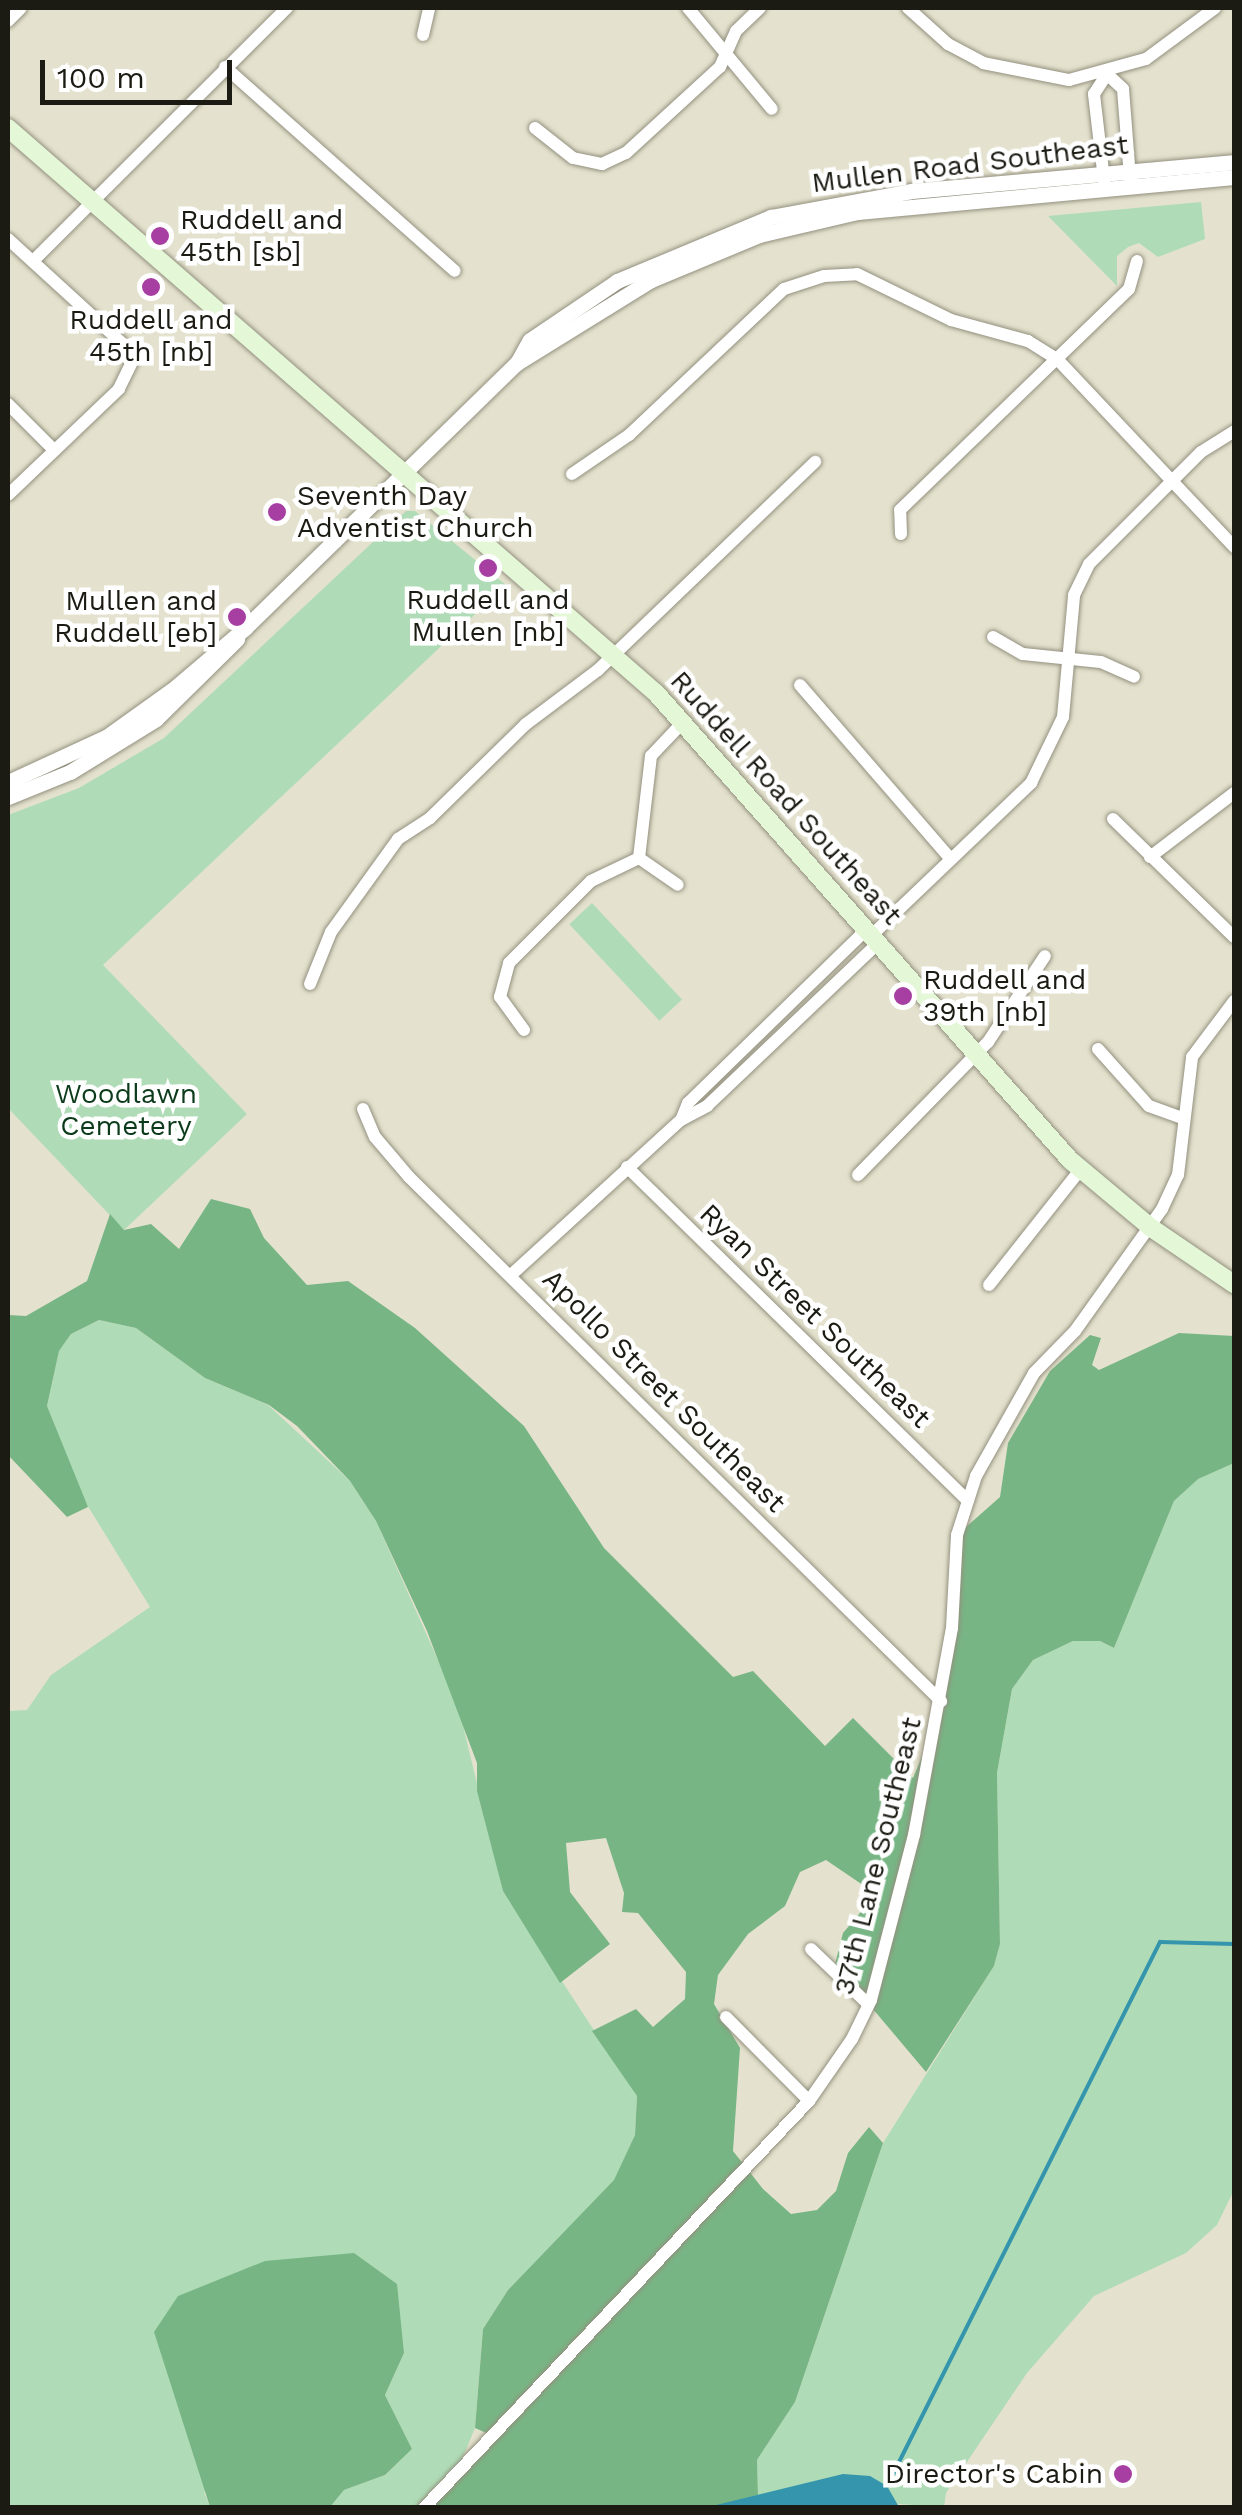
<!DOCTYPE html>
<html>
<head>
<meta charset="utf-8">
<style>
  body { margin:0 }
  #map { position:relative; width:1242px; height:2515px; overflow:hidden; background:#e4e2ce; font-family:"Work Sans",sans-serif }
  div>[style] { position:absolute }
  .green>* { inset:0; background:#afdcb7; transform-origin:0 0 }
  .forest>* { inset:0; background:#78b585 }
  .water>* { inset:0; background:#3495ac }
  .stream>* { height:4px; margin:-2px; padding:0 2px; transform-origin:2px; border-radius:2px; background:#3495ac }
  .roads { filter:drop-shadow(0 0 2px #93907f) drop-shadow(0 0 2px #93907f) }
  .minor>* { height:12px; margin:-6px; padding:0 6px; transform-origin:6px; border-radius:6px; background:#fff }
  .tertiary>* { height:15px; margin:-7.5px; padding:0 7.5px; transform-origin:7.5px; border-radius:7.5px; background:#fff }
  .secondary>* { height:18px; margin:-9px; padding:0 9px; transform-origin:9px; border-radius:9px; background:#e4f7d7 }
  .dots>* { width:28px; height:28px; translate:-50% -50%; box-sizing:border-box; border:5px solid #fff; border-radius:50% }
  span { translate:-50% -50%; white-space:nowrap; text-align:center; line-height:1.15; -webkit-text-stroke:9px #fff; paint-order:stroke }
  .street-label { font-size:28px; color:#1b1a13 }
  .poi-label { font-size:28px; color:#1b1a13 }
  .left { translate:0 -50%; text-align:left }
  .right { translate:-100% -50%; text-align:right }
  .park-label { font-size:28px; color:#0c3b1b }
  .frame { position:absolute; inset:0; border:10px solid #1b1a13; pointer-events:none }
  .scale { position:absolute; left:40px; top:60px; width:192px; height:45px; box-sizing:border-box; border:5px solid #1b1a13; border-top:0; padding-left:12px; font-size:30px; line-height:35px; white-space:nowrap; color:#1b1a13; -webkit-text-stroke:8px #fff; paint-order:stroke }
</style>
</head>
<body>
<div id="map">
  <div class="green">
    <div style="clip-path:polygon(1201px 202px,1205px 239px,1158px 257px,1139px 243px,1128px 247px,1117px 256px,1117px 286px,1048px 216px)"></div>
    <div style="clip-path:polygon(406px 511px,415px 511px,506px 585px,103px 965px,247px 1114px,124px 1230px,8px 1108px,8px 815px,79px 788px,164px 738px)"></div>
    <div style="left:592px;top:903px;width:132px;height:31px;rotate:47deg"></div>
    <div style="clip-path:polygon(99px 1320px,136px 1328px,205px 1378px,268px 1405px,350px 1481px,376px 1521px,458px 1705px,503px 1891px,637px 2096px,635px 2135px,615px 2180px,508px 2290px,483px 2329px,475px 2428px,460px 2464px,418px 2507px,330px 2507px,344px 2490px,385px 2475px,412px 2449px,385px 2395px,404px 2353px,204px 2492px,210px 2507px,8px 2507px,8px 1711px,27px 1710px,51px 1675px,150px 1607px,81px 1495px,47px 1406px,59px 1351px,71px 1334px)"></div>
    <div style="clip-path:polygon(1234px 1463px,1234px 2190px,1217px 2225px,1186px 2253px,1094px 2296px,1027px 2373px,946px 2493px,944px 2507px,758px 2495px,757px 2460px,795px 2402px,883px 2143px,994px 1966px,1000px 1944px,997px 1773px,1012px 1689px,1033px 1660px,1073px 1641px,1100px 1641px,1114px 1648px,1174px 1501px,1197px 1479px)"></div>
  </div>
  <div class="forest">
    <div style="clip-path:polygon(211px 1199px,250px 1209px,264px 1238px,307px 1285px,348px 1281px,415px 1328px,524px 1426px,604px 1548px,733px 1677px,753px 1671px,825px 1746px,853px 1718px,913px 1778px,939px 1716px,957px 1535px,1000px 1497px,1008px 1443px,1050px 1371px,1090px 1335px,1101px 1338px,1092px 1365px,1099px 1370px,1179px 1333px,1234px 1336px,1234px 1463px,1198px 1479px,1174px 1501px,1114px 1648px,1100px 1641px,1073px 1641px,1033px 1660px,1012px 1689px,997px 1773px,1000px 1944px,994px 1966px,926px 2072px,835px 1964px,843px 1933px,876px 1894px,826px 1860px,800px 1872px,785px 1906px,748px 1934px,718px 1975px,714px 2004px,740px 2048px,733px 2151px,763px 2189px,791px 2214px,817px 2210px,836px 2191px,848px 2153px,869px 2127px,883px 2143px,795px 2402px,757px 2460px,758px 2495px,708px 2508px,424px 2507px,491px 2435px,475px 2428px,483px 2329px,508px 2290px,614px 2180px,635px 2135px,637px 2096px,592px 2031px,636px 2009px,653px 2027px,685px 1999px,686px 1972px,638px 1913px,622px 1912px,624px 1893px,606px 1838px,566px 1843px,570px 1892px,610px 1944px,560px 1983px,503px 1891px,477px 1791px,477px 1763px,427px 1631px,376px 1521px,350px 1481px,297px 1426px,269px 1405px,205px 1378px,136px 1328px,99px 1320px,71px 1334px,59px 1351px,47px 1406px,88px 1507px,67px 1517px,8px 1455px,8px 1315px,26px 1316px,87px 1281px,110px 1214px,124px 1230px,151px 1224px,179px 1249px)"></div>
    <div style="clip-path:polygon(354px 2253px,397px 2284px,404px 2353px,385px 2395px,412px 2449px,385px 2475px,344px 2490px,330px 2507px,210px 2507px,154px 2332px,178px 2296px,265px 2261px)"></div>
  </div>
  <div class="water">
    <div style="clip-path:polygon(843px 2474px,870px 2476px,887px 2486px,899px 2507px,708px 2507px)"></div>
  </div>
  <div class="stream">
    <div style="left:886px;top:2488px;width:611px;rotate:-63.35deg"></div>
    <div style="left:1160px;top:1942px;width:74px;rotate:1.5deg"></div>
  </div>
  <div class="roads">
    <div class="minor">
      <div style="left:688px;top:8px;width:131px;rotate:50.3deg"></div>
      <div style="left:908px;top:8px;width:54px;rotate:42deg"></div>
      <div style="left:948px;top:44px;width:40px;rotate:28deg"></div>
      <div style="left:983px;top:63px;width:88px;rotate:11.2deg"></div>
      <div style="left:1069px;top:80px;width:80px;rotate:-15.3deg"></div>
      <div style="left:1146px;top:59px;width:86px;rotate:-36.5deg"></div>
      <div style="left:8px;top:21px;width:18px;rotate:-45deg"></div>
      <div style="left:423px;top:35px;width:28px;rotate:-77deg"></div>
      <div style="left:225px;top:67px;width:307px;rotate:41.6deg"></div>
      <div style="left:535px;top:128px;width:48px;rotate:38.3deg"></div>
      <div style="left:573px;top:158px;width:30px;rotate:12deg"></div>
      <div style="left:602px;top:164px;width:26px;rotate:-25deg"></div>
      <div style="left:626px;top:153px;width:127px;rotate:-42.5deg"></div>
      <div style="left:720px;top:67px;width:39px;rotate:-66deg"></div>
      <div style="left:736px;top:31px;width:33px;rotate:-44deg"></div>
      <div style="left:1105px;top:188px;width:95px;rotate:-96.7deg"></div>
      <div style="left:1094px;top:94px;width:24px;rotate:-57deg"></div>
      <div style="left:1107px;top:74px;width:22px;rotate:43deg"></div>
      <div style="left:1123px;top:89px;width:89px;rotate:85.5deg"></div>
      <div style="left:8px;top:239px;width:154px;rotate:42.4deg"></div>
      <div style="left:122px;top:343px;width:21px;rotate:62deg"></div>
      <div style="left:132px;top:362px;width:30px;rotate:116deg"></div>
      <div style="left:119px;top:389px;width:153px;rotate:136.3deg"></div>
      <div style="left:33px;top:261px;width:359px;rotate:-44.9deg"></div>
      <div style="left:8px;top:404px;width:65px;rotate:45deg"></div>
      <div style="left:572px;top:474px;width:69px;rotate:-34.4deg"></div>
      <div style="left:629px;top:435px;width:213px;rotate:-43.3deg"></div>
      <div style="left:784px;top:289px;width:42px;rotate:-18deg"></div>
      <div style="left:824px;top:276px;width:33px;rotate:-3deg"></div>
      <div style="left:857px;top:274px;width:105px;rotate:26.1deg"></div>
      <div style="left:951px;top:320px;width:80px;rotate:15.3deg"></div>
      <div style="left:1028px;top:341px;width:36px;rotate:32deg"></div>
      <div style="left:1058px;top:360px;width:257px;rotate:46.7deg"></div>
      <div style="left:901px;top:534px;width:24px;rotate:-92deg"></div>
      <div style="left:900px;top:510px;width:318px;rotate:-44deg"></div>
      <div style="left:1129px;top:289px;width:29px;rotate:-74deg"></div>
      <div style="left:993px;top:637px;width:34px;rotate:30deg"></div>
      <div style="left:1023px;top:654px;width:78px;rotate:5.9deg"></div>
      <div style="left:1101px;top:662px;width:36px;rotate:24deg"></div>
      <div style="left:800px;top:685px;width:226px;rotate:49.1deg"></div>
      <div style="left:1113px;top:819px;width:169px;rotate:44.3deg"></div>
      <div style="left:1150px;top:857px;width:106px;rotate:-37.3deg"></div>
      <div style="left:639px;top:858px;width:47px;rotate:34.7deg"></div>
      <div style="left:868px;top:928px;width:251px;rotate:135.8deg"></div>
      <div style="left:688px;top:1103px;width:18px;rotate:112deg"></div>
      <div style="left:681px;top:1120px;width:30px;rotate:-28deg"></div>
      <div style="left:707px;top:1106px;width:238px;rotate:-43.6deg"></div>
      <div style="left:873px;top:934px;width:219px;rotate:-43.7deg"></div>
      <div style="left:1031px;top:783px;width:73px;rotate:-64.1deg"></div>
      <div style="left:1063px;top:717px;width:122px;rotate:-84.8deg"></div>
      <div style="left:1074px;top:595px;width:34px;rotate:-64deg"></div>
      <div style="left:1089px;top:564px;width:158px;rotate:-45deg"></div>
      <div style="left:1201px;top:452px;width:39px;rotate:-32deg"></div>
      <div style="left:310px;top:984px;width:56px;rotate:-68deg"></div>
      <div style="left:331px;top:932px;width:115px;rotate:-54.2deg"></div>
      <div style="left:398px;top:839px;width:38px;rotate:-33deg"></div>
      <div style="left:430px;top:818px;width:134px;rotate:-44.4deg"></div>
      <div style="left:526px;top:724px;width:90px;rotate:-36.9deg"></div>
      <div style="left:598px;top:670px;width:301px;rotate:-43.8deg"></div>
      <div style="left:524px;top:1030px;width:41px;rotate:-126deg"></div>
      <div style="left:500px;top:997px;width:35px;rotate:-75deg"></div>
      <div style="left:509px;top:963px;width:116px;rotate:-45deg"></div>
      <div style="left:591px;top:881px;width:53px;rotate:-25.6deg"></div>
      <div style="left:639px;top:858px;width:103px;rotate:-83.3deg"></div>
      <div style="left:651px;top:756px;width:48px;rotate:-46.7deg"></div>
      <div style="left:1098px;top:1049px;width:76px;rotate:48.2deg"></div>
      <div style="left:1149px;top:1106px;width:35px;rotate:20deg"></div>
      <div style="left:363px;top:1109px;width:30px;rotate:67deg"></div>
      <div style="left:375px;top:1137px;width:52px;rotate:49.6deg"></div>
      <div style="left:409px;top:1177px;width:747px;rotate:44.57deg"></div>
      <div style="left:627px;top:1167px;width:477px;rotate:44.4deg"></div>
      <div style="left:858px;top:1175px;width:186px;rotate:-45.7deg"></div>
      <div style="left:988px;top:1042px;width:103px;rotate:-56.5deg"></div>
      <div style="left:511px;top:1275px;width:230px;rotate:-42.4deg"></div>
      <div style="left:989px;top:1285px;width:147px;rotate:-51.6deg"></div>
      <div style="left:811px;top:1949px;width:79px;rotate:44deg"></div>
      <div style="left:726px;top:2017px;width:118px;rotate:45.3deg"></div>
      <div style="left:424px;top:2508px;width:560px;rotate:-46.59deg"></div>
      <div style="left:809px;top:2101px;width:75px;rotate:-55.3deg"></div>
      <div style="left:852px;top:2039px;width:43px;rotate:-64deg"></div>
      <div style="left:871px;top:2000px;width:171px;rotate:-75.4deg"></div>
      <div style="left:914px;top:1835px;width:210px;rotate:-79.6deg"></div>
      <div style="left:952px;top:1628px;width:93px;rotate:-86.9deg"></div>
      <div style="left:957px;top:1535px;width:62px;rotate:-72.1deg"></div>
      <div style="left:976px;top:1476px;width:118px;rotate:-60.6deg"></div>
      <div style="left:1034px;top:1373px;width:59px;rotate:-45.7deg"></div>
      <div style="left:1075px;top:1331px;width:150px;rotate:-54.5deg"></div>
      <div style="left:1162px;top:1209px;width:38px;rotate:-65deg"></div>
      <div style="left:1178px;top:1175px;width:119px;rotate:-83.2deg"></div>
      <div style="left:1192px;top:1057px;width:70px;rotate:-53.1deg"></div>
    </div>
    <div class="tertiary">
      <div style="left:517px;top:363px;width:26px;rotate:-61deg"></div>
      <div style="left:530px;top:340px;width:105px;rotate:-34.1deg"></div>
      <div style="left:617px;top:281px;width:167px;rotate:-22.6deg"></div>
      <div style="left:771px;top:217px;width:142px;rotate:-10.5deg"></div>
      <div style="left:911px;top:191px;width:324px;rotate:-5.1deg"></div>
      <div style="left:8px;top:782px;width:108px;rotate:-24.7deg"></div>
      <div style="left:106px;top:737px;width:81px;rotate:-35.5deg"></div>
      <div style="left:172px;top:690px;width:96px;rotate:-40.3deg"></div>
      <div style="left:245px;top:628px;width:380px;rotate:-44.3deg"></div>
      <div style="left:517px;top:363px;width:158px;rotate:-31.8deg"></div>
      <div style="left:651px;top:280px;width:117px;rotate:-22.6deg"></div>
      <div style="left:759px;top:235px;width:101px;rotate:-13.2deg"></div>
      <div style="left:857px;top:212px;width:379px;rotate:-5.3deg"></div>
      <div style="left:8px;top:797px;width:67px;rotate:-22deg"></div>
      <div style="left:70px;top:772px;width:101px;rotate:-31.6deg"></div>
      <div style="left:156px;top:719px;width:114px;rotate:-44.6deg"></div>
    </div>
    <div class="secondary">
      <div style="left:8px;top:128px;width:860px;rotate:41.09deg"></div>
      <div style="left:656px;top:693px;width:624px;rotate:48.44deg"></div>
      <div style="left:1070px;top:1160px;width:104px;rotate:39.9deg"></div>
      <div style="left:1150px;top:1227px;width:102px;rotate:34.2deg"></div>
    </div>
  </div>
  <div class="dots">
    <div style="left:160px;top:236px;background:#a73fa2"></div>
    <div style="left:151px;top:287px;background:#a73fa2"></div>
    <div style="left:277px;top:512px;background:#a73fa2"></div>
    <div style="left:488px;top:568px;background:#a73fa2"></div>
    <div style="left:237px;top:617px;background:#a73fa2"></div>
    <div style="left:903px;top:996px;background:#a73fa2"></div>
    <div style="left:1123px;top:2474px;background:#a73fa2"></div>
  </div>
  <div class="street-label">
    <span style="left:970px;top:164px;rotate:-7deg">Mullen Road Southeast</span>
    <span style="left:786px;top:798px;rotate:48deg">Ruddell Road Southeast</span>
    <span style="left:815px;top:1316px;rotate:44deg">Ryan Street Southeast</span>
    <span style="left:664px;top:1391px;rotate:45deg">Apollo Street Southeast</span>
    <span style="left:878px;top:1856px;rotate:-76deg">37th Lane Southeast</span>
  </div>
  <div class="poi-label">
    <span class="left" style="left:180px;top:236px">Ruddell and<br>45th [sb]</span>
    <span style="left:151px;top:336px">Ruddell and<br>45th [nb]</span>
    <span class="left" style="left:297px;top:512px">Seventh Day<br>Adventist Church</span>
    <span style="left:488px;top:616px">Ruddell and<br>Mullen [nb]</span>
    <span class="right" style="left:217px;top:617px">Mullen and<br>Ruddell [eb]</span>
    <span class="left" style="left:923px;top:996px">Ruddell and<br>39th [nb]</span>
    <span class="right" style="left:1103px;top:2474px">Director's Cabin</span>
  </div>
  <div class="park-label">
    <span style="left:126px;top:1110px">Woodlawn<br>Cemetery</span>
  </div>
  <div class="frame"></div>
  <div class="scale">100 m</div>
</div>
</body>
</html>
